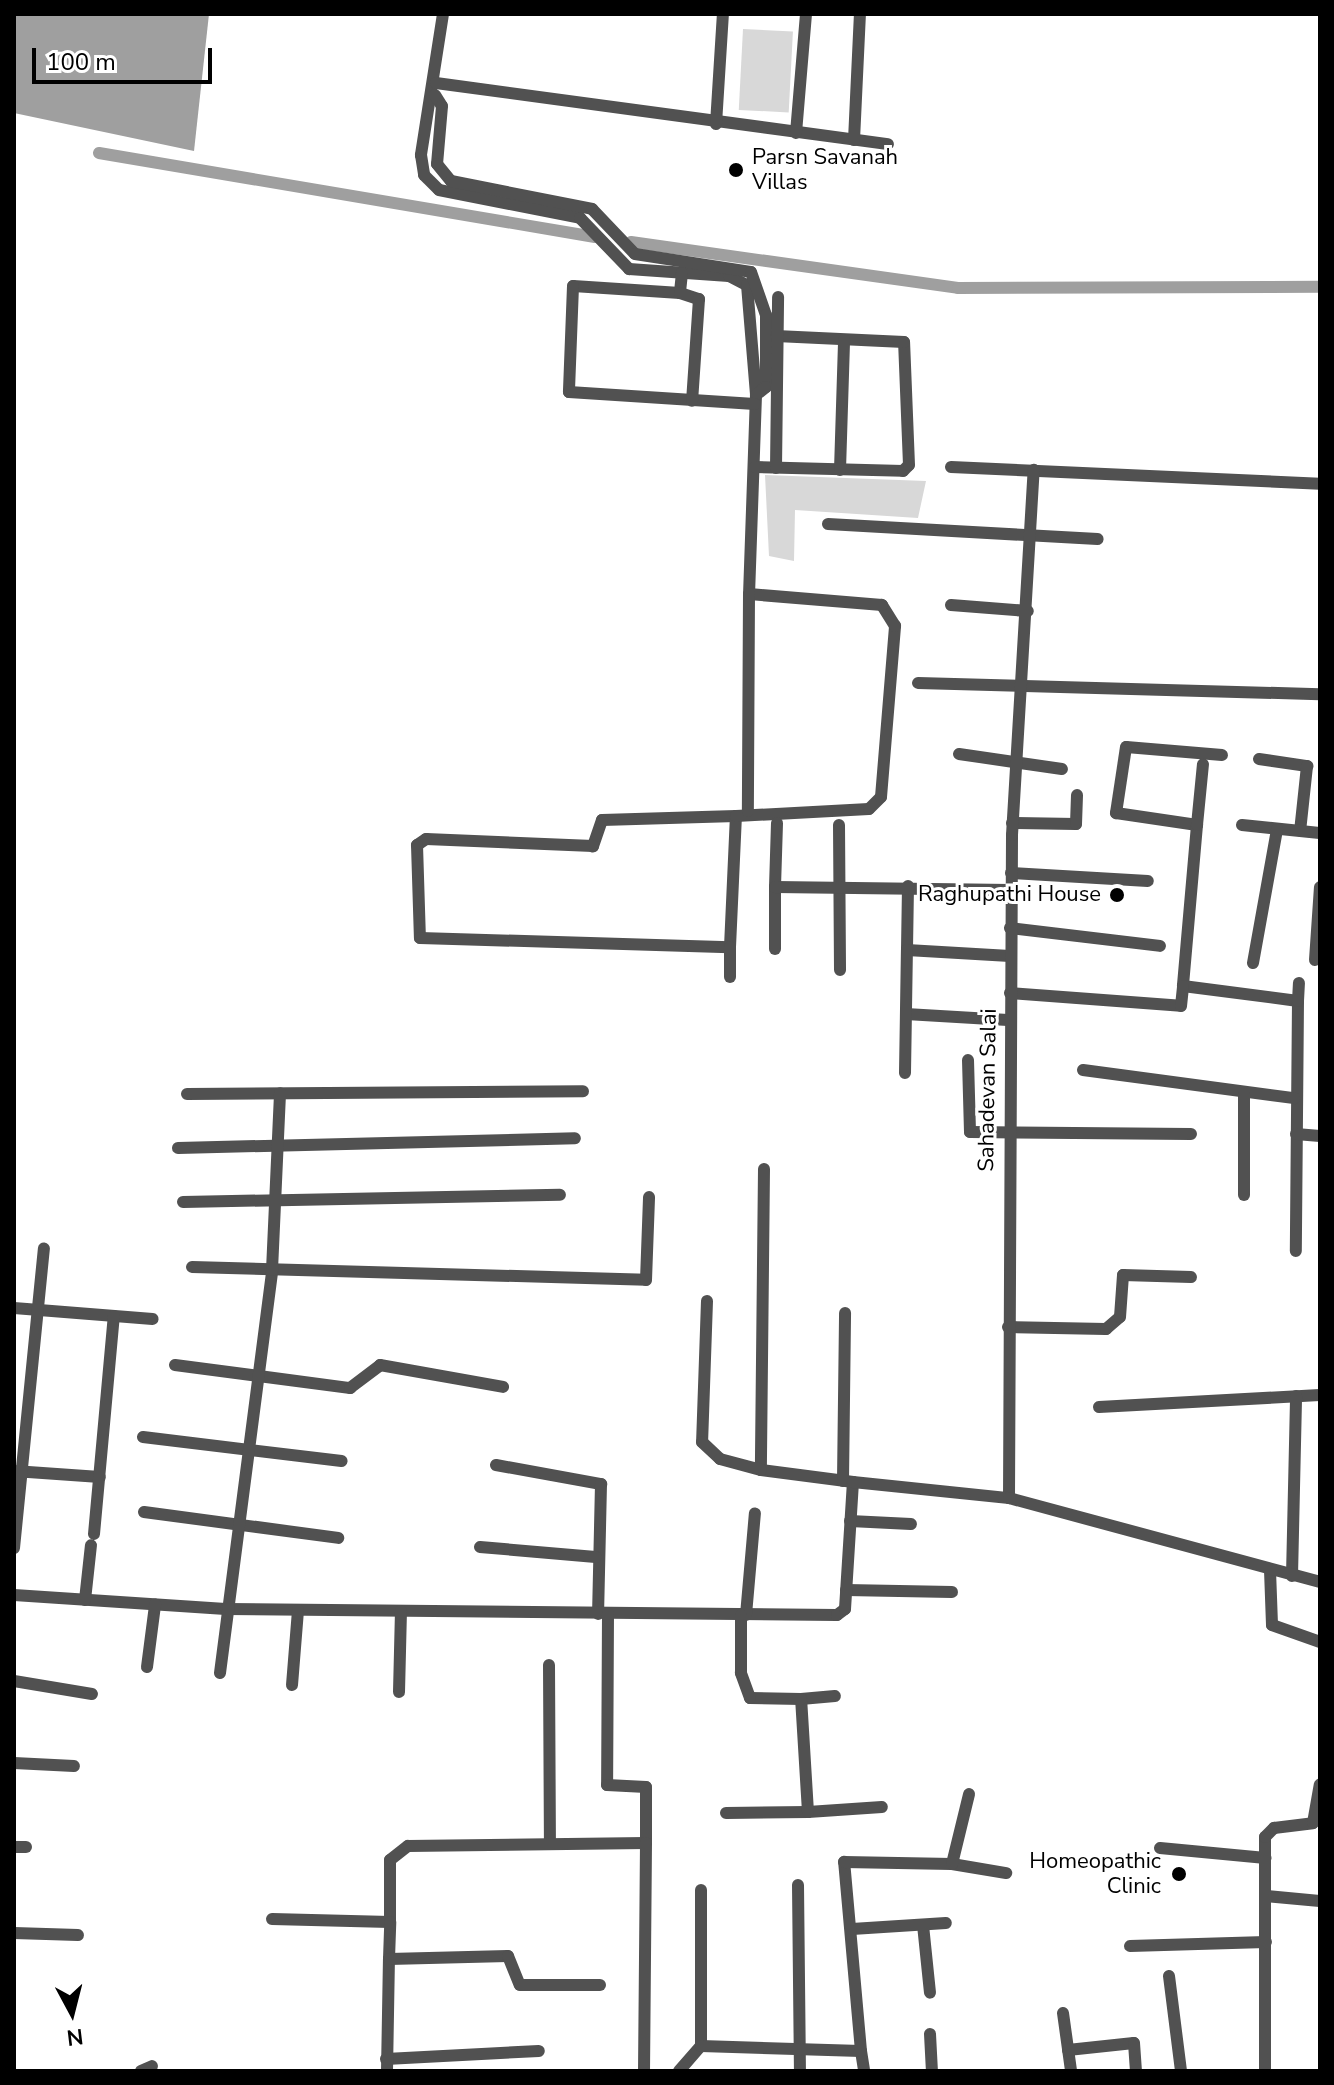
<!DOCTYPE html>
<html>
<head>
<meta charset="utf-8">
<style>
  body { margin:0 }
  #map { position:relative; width:1334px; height:2085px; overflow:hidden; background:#fff; font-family:"Nunito Sans",sans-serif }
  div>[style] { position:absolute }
  .green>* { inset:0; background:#d8d8d8; transform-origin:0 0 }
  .water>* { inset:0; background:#9f9f9f }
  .canal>* { height:12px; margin:-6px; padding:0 6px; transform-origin:6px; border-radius:6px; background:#9f9f9f }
  .minor>* { height:12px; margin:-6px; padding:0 6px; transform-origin:6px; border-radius:6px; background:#515151 }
  .dots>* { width:22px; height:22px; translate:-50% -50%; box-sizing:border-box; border:4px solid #fff; border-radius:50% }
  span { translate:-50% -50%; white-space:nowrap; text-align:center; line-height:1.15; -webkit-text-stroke:6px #fff; paint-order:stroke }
  .poi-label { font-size:22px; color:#000 }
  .left { translate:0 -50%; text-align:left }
  .right { translate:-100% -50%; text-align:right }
  .street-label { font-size:22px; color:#000 }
  .frame { position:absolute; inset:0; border:16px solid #000; pointer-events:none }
  .north { position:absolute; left:32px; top:1973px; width:80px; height:80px; -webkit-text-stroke:6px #fff; paint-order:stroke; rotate:173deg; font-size:22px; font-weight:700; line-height:32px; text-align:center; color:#000 }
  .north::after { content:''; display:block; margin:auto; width:28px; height:36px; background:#000; clip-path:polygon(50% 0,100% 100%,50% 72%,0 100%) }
  .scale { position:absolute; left:32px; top:48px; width:180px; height:36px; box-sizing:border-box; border:4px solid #000; border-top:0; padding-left:10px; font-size:24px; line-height:28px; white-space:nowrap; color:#000; -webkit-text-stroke:6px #fff; paint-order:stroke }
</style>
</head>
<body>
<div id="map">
  <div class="green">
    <div style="left:743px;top:29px;width:50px;height:81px;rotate:3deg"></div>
    <div style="clip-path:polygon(765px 475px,926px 481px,918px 518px,795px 510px,794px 561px,769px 556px)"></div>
  </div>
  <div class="water">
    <div style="clip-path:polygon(14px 14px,209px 14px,194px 151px,14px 113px)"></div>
  </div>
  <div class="canal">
    <div style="left:99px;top:153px;width:503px;rotate:9.61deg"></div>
    <div style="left:631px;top:242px;width:330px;rotate:8deg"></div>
    <div style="left:958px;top:288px;width:362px;rotate:-0.2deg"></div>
  </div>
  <div class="minor">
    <div style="left:443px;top:14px;width:143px;rotate:98.9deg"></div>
    <div style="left:421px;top:155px;width:20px;rotate:81deg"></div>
    <div style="left:424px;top:175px;width:21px;rotate:45deg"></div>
    <div style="left:439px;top:190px;width:144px;rotate:11.2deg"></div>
    <div style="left:580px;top:218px;width:71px;rotate:46.1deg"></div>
    <div style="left:629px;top:269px;width:100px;rotate:4deg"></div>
    <div style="left:729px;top:276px;width:20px;rotate:27deg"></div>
    <div style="left:747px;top:285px;width:110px;rotate:85.3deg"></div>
    <div style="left:756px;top:395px;width:199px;rotate:92deg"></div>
    <div style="left:436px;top:83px;width:456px;rotate:7.7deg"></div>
    <div style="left:435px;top:95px;width:13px;rotate:58deg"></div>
    <div style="left:442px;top:106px;width:58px;rotate:94.9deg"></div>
    <div style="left:437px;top:164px;width:22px;rotate:51deg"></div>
    <div style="left:451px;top:181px;width:144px;rotate:11.2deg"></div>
    <div style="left:592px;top:209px;width:62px;rotate:46.3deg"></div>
    <div style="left:635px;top:254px;width:117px;rotate:8.8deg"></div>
    <div style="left:751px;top:272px;width:46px;rotate:70.8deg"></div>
    <div style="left:766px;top:315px;width:72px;rotate:90deg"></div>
    <div style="left:766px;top:387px;width:13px;rotate:141deg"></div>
    <div style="left:716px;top:124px;width:110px;rotate:-86.4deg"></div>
    <div style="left:796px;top:133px;width:119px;rotate:-85.2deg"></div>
    <div style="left:854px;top:140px;width:126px;rotate:-87.3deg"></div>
    <div style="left:682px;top:273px;width:20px;rotate:96deg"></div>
    <div style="left:680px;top:293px;width:107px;rotate:-176.3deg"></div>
    <div style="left:573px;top:286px;width:106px;rotate:92.2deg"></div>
    <div style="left:569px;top:392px;width:186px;rotate:3.7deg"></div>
    <div style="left:680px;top:293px;width:20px;rotate:18deg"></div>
    <div style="left:699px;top:299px;width:102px;rotate:93.9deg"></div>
    <div style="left:755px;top:467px;width:148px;rotate:1.5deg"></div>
    <div style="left:903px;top:471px;width:8px;rotate:-45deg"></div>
    <div style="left:909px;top:465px;width:123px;rotate:-92.3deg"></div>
    <div style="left:904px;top:342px;width:128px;rotate:-177.3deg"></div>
    <div style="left:951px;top:467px;width:369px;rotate:2.6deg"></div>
    <div style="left:776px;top:468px;width:171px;rotate:-89.3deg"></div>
    <div style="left:840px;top:470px;width:130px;rotate:-88.2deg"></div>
    <div style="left:828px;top:524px;width:270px;rotate:3.2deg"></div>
    <div style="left:951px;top:605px;width:77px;rotate:4.5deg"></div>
    <div style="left:918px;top:683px;width:402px;rotate:1.6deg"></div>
    <div style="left:959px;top:754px;width:104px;rotate:8.3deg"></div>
    <div style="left:1222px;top:755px;width:96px;rotate:-175.2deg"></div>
    <div style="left:1126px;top:747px;width:67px;rotate:98.6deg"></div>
    <div style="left:1116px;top:813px;width:82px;rotate:8.4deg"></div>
    <div style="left:1197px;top:825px;width:162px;rotate:95deg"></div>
    <div style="left:1183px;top:986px;width:116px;rotate:7.4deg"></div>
    <div style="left:1298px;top:1001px;width:250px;rotate:90.5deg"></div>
    <div style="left:1259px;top:759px;width:49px;rotate:8.3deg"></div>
    <div style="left:1307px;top:766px;width:65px;rotate:96.1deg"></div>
    <div style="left:736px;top:816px;width:134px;rotate:178.3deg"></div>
    <div style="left:602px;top:820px;width:28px;rotate:109deg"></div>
    <div style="left:593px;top:846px;width:167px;rotate:-177.6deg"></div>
    <div style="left:426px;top:839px;width:11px;rotate:146deg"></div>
    <div style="left:417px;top:845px;width:93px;rotate:88.2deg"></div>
    <div style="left:420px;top:938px;width:310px;rotate:1.7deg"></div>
    <div style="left:730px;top:947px;width:131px;rotate:-87.4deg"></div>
    <div style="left:736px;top:816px;width:133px;rotate:-3deg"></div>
    <div style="left:869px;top:809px;width:17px;rotate:-45deg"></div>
    <div style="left:881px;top:797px;width:172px;rotate:-85.3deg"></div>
    <div style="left:895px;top:626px;width:25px;rotate:-122deg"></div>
    <div style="left:882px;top:605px;width:133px;rotate:-175.3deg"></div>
    <div style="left:749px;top:594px;width:217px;rotate:90.3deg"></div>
    <div style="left:1012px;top:823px;width:64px;rotate:0.9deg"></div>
    <div style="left:1076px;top:824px;width:29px;rotate:-88deg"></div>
    <div style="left:839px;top:825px;width:145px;rotate:89.6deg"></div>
    <div style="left:1197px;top:825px;width:61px;rotate:-84.4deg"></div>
    <div style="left:1242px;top:825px;width:78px;rotate:5.9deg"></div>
    <div style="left:1011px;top:873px;width:137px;rotate:3.3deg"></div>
    <div style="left:908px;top:886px;width:64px;rotate:90.9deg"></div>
    <div style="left:907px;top:950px;width:103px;rotate:3.3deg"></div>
    <div style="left:775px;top:887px;width:64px;rotate:-88.2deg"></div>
    <div style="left:1010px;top:928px;width:151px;rotate:6.8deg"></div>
    <div style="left:730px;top:947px;width:30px;rotate:90deg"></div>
    <div style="left:775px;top:949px;width:62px;rotate:-90deg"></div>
    <div style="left:775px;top:887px;width:236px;rotate:0.7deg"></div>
    <div style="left:1315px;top:960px;width:73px;rotate:-86.1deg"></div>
    <div style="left:1253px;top:963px;width:136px;rotate:-79.8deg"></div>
    <div style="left:1010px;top:993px;width:171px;rotate:4.3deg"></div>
    <div style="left:1181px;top:1006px;width:20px;rotate:-84deg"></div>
    <div style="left:1298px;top:1001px;width:18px;rotate:-87deg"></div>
    <div style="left:906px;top:1014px;width:102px;rotate:3.4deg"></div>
    <div style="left:968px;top:1060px;width:72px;rotate:88.4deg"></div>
    <div style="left:970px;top:1132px;width:221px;rotate:0.5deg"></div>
    <div style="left:1083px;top:1070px;width:213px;rotate:7.6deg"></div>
    <div style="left:905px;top:1073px;width:123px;rotate:-89.1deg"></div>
    <div style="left:187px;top:1094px;width:396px;rotate:-0.4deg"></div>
    <div style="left:1296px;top:1134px;width:24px;rotate:5deg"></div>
    <div style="left:178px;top:1148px;width:397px;rotate:-1.4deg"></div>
    <div style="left:764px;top:1169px;width:301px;rotate:90.6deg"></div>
    <div style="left:761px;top:1470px;width:93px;rotate:7.4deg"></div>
    <div style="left:1244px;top:1195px;width:101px;rotate:-90deg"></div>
    <div style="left:183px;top:1202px;width:377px;rotate:-1.1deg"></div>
    <div style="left:192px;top:1267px;width:454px;rotate:1.6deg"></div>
    <div style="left:646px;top:1280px;width:83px;rotate:-87.9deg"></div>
    <div style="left:707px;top:1301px;width:141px;rotate:92deg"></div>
    <div style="left:702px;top:1442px;width:25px;rotate:43deg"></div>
    <div style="left:720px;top:1459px;width:42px;rotate:15deg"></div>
    <div style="left:14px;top:1308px;width:139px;rotate:4.5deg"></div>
    <div style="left:1008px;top:1327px;width:98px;rotate:1.2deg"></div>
    <div style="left:1106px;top:1329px;width:18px;rotate:-41deg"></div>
    <div style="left:1120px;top:1317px;width:42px;rotate:-85.9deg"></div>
    <div style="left:1123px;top:1275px;width:68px;rotate:1.7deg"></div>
    <div style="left:175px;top:1365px;width:177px;rotate:7.5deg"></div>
    <div style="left:350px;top:1388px;width:38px;rotate:-37deg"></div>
    <div style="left:380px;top:1365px;width:125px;rotate:10.1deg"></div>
    <div style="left:1099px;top:1407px;width:221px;rotate:-3.1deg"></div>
    <div style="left:143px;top:1437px;width:200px;rotate:6.9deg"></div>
    <div style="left:496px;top:1465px;width:107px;rotate:10.3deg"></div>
    <div style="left:601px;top:1484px;width:130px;rotate:91.3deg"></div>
    <div style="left:14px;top:1471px;width:86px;rotate:4deg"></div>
    <div style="left:843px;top:1481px;width:168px;rotate:-89.3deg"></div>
    <div style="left:1009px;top:1498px;width:663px;rotate:-89.74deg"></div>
    <div style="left:1012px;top:835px;width:366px;rotate:-86.6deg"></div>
    <div style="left:144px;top:1512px;width:196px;rotate:7.6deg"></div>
    <div style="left:850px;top:1521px;width:61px;rotate:2.8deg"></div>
    <div style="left:94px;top:1534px;width:219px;rotate:-84.8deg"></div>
    <div style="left:480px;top:1547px;width:116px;rotate:4.9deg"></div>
    <div style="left:14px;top:1548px;width:301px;rotate:-84.3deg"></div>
    <div style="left:1270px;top:1570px;width:55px;rotate:87.9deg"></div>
    <div style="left:1272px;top:1625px;width:51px;rotate:19.5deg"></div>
    <div style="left:1292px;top:1576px;width:180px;rotate:-88.7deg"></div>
    <div style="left:846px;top:1590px;width:106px;rotate:1.1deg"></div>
    <div style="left:14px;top:1595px;width:212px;rotate:3.8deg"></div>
    <div style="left:226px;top:1609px;width:611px;rotate:0.56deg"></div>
    <div style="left:837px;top:1615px;width:10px;rotate:-37deg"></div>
    <div style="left:845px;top:1609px;width:127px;rotate:-86.4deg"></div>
    <div style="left:853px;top:1482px;width:157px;rotate:5.9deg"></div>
    <div style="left:1009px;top:1498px;width:322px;rotate:15.1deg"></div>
    <div style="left:85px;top:1600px;width:55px;rotate:-83.8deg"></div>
    <div style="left:608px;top:1614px;width:171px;rotate:90.3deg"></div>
    <div style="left:607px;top:1785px;width:39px;rotate:3deg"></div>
    <div style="left:646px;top:1787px;width:56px;rotate:90deg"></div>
    <div style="left:746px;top:1615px;width:102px;rotate:-85deg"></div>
    <div style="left:549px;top:1665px;width:177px;rotate:89.7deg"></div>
    <div style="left:147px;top:1667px;width:63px;rotate:-82.6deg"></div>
    <div style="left:220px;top:1673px;width:406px;rotate:-82.6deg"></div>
    <div style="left:272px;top:1270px;width:177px;rotate:-87.4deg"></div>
    <div style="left:14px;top:1681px;width:79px;rotate:9.5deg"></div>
    <div style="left:292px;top:1685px;width:75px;rotate:-85.4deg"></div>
    <div style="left:399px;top:1692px;width:81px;rotate:-88.6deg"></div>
    <div style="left:801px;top:1699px;width:34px;rotate:-5deg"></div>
    <div style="left:14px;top:1763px;width:60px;rotate:2.9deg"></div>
    <div style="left:808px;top:1812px;width:74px;rotate:-3.9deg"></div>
    <div style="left:726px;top:1813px;width:82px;rotate:-0.7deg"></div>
    <div style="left:808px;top:1812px;width:113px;rotate:-93.5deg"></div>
    <div style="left:801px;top:1699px;width:51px;rotate:-178.9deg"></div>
    <div style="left:750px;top:1698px;width:27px;rotate:-110deg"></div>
    <div style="left:741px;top:1673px;width:58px;rotate:-90deg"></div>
    <div style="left:14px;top:1847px;width:12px"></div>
    <div style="left:1160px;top:1848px;width:106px;rotate:5.4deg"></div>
    <div style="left:952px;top:1864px;width:55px;rotate:9.5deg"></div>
    <div style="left:798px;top:1885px;width:186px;rotate:89.4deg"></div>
    <div style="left:701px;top:1890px;width:156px;rotate:90deg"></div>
    <div style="left:1266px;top:1896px;width:54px;rotate:5.3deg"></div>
    <div style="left:272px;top:1919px;width:118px;rotate:1.5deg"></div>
    <div style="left:390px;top:1922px;width:62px;rotate:-90deg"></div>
    <div style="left:390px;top:1860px;width:23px;rotate:-38deg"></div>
    <div style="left:408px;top:1846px;width:238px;rotate:-0.7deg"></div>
    <div style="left:646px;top:1843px;width:228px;rotate:90.5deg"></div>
    <div style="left:923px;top:1925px;width:68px;rotate:84.1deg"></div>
    <div style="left:852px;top:1929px;width:94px;rotate:-3.7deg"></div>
    <div style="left:14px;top:1933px;width:64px;rotate:1.8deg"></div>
    <div style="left:1130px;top:1946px;width:136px;rotate:-1.7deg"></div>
    <div style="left:389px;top:1959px;width:37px;rotate:-88deg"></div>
    <div style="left:1169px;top:1976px;width:96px;rotate:82.8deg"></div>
    <div style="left:1063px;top:2013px;width:59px;rotate:82.1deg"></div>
    <div style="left:930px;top:2034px;width:37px;rotate:87deg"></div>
    <div style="left:1068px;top:2050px;width:66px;rotate:-6.1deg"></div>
    <div style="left:1134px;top:2043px;width:28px;rotate:86deg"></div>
    <div style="left:861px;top:2051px;width:20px;rotate:81deg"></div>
    <div style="left:386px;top:2059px;width:153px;rotate:-3deg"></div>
    <div style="left:141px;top:2071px;width:12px;rotate:-24deg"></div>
    <div style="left:387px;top:2071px;width:112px;rotate:-89deg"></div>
    <div style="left:389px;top:1959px;width:119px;rotate:-1.4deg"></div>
    <div style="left:508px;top:1956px;width:31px;rotate:68deg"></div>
    <div style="left:520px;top:1985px;width:80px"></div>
    <div style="left:679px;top:2071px;width:33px;rotate:-49deg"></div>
    <div style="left:701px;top:2046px;width:160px;rotate:1.8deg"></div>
    <div style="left:861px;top:2051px;width:190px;rotate:-95.1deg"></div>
    <div style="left:844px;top:1862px;width:108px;rotate:1.1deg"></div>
    <div style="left:952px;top:1864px;width:72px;rotate:-76.3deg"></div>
    <div style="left:1265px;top:2071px;width:234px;rotate:-90deg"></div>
    <div style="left:1265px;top:1837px;width:13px;rotate:-45deg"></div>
    <div style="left:1274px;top:1828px;width:39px;rotate:-7deg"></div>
    <div style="left:1313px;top:1823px;width:39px;rotate:-80deg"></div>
  </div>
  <div class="dots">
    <div style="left:736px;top:170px;background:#000"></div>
    <div style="left:1117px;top:895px;background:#000"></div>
    <div style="left:1179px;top:1874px;background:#000"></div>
  </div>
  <div class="poi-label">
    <span class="left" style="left:752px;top:170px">Parsn Savanah<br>Villas</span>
    <span class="right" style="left:1101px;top:895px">Raghupathi House</span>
    <span class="right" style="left:1161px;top:1874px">Homeopathic<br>Clinic</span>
  </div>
  <div class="street-label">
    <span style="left:988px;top:1090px;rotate:-89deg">Sahadevan Salai</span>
  </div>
  <div class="frame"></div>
  <div class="north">N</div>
  <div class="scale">100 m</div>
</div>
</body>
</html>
